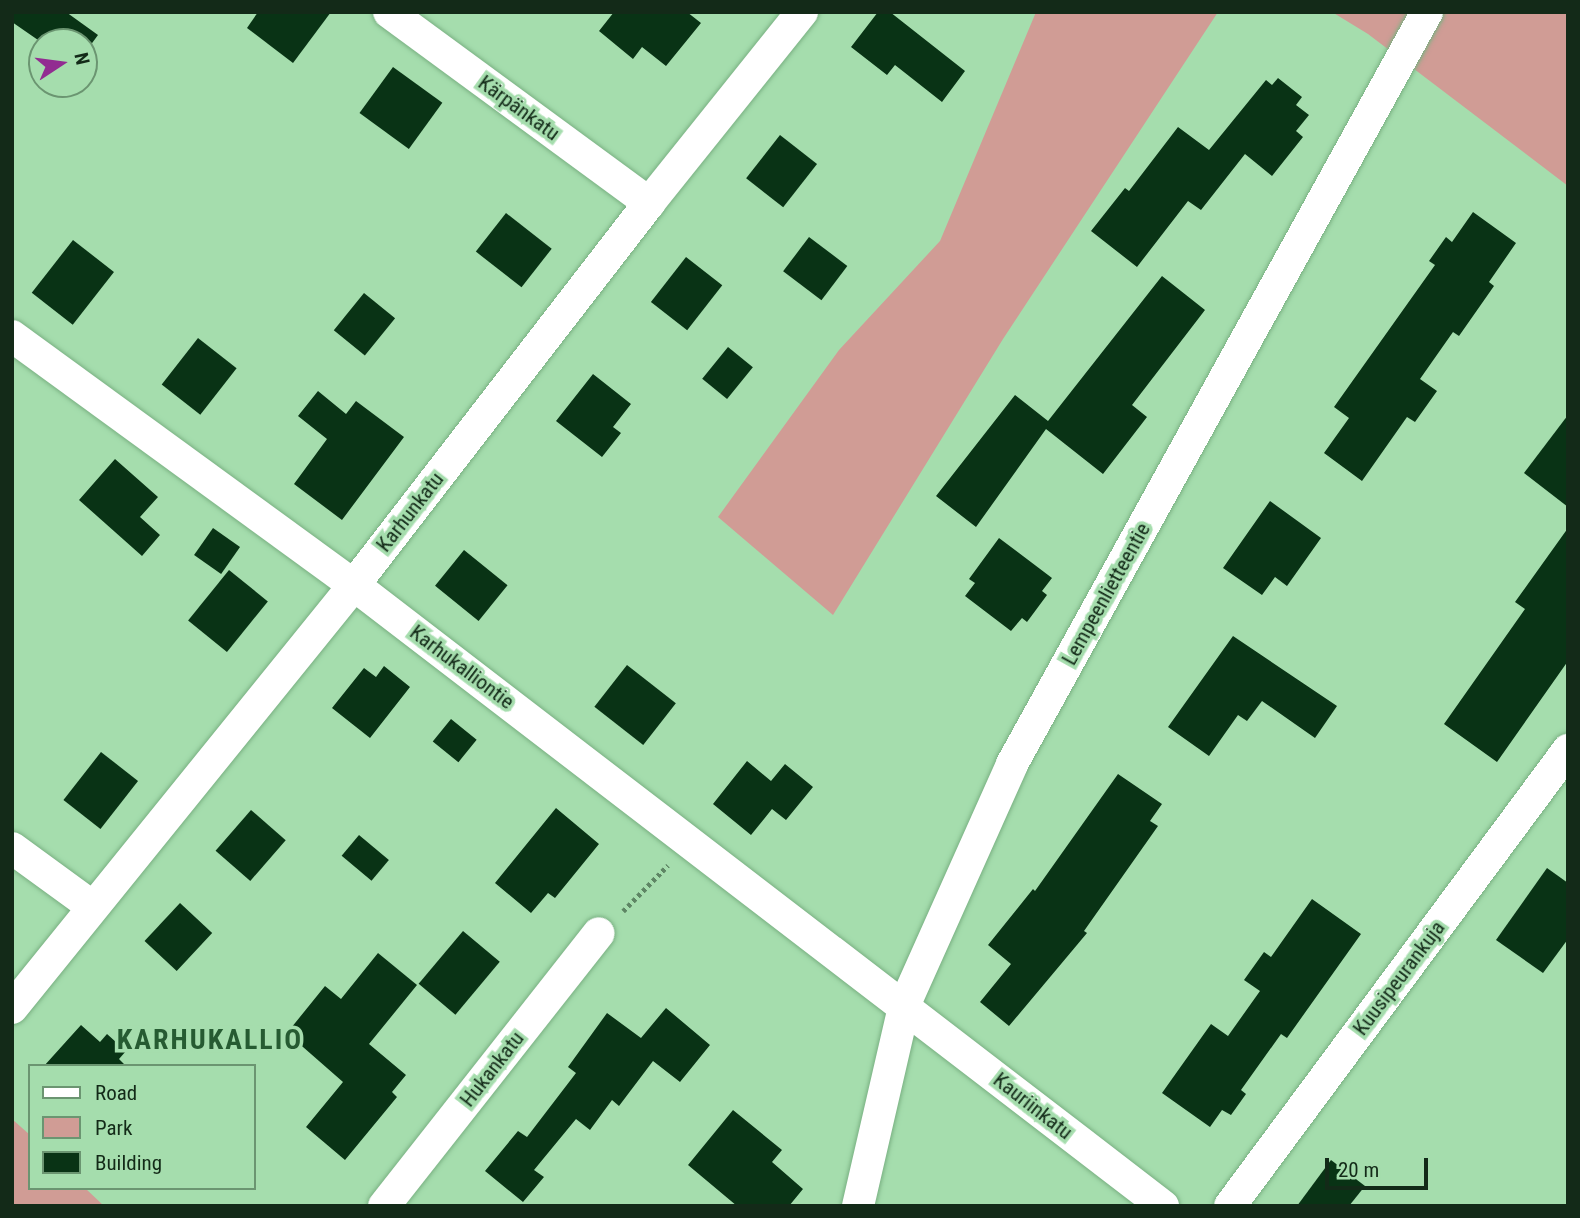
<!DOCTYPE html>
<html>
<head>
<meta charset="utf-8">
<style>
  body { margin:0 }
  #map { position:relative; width:1580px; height:1218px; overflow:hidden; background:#a5ddad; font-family:"Roboto Condensed",sans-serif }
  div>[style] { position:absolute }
  .green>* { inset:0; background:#d09c95 }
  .building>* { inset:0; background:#093315; transform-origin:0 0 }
  .path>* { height:4.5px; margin-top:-2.25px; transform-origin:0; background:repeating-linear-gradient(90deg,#5e8564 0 3.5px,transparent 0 7px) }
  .roads { filter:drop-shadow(0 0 2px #79b082) drop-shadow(0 0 2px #79b082) }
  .minor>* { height:32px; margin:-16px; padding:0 16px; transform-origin:16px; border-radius:16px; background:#fff }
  span { translate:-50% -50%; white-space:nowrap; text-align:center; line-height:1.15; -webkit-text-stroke:7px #a5ddad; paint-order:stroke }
  .street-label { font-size:21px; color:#132a18 }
  .district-label { font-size:28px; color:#265b32; font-weight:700; letter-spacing:2px }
  .frame { position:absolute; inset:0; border:14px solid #132a18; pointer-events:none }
  .legend { position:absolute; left:28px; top:1064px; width:228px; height:126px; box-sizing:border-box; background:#a5ddad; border:2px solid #6b9571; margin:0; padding:9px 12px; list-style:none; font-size:21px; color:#132a18 }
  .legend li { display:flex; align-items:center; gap:14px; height:35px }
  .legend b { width:35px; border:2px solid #6b9571 }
  .north { position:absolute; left:28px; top:28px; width:70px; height:70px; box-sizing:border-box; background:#a5ddad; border:2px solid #6b9571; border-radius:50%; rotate:77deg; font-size:19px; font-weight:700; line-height:28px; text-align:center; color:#132a18 }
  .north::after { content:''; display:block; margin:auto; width:24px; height:32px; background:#922c91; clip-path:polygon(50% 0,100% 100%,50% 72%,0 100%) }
  .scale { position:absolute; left:1325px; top:1158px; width:103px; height:32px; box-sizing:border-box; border:4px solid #132a18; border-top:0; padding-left:9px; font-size:21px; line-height:24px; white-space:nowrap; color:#132a18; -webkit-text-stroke:5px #a5ddad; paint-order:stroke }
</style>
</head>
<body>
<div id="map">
  <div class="green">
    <div style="clip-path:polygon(1036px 12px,1218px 12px,1003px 339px,833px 615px,718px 517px,839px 350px,940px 241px)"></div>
    <div style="clip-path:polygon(1332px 12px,1568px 12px,1568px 186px,1368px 34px)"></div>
    <div style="clip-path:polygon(12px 1119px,30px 1135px,30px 1188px,85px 1188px,104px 1206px,12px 1206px)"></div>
  </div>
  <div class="building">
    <div style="clip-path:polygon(12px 12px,66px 12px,98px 35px,84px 54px,84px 42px,42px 42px,42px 53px,33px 47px,38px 40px,12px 22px)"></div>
    <div style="clip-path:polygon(258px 12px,331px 12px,293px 63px,247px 28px)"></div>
    <div style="clip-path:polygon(614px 12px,687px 12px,701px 23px,666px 66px,642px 47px,633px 59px,599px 31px)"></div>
    <div style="clip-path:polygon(878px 12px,890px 12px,965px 71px,942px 102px,895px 65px,887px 75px,851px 47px)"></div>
    <div style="left:393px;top:67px;width:61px;height:57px;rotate:36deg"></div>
    <div style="clip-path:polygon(1278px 78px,1302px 97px,1296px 105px,1309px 115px,1296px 131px,1303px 137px,1272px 176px,1245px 154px,1201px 210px,1188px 201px,1137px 267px,1091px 231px,1125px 188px,1129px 191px,1178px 127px,1209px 150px,1266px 80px,1272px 85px)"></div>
    <div style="left:780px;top:135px;width:47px;height:55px;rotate:38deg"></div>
    <div style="clip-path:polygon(1473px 212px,1516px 243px,1489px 282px,1494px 286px,1459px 336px,1453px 332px,1420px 379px,1437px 391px,1415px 422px,1407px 417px,1362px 481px,1324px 453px,1349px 418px,1334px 407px,1435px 265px,1429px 261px,1446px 237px,1452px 242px)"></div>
    <div style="left:506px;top:213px;width:58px;height:49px;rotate:38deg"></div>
    <div style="left:809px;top:237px;width:48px;height:43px;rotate:37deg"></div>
    <div style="left:73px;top:240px;width:52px;height:67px;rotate:38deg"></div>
    <div style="left:686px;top:257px;width:46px;height:57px;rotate:38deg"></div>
    <div style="clip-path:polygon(1162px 276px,1205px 310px,1132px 405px,1147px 417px,1103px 474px,1046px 429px,976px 527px,936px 496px,1015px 395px,1048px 421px)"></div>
    <div style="left:364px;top:293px;width:40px;height:48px;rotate:39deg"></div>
    <div style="left:198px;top:338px;width:49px;height:59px;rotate:38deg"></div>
    <div style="left:728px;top:347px;width:32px;height:41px;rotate:39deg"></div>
    <div style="clip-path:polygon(593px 374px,631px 404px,613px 427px,621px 433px,602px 457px,556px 421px)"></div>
    <div style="clip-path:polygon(318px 391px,346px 414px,356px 401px,404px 437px,342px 520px,294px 484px,327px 439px,298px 416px)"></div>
    <div style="clip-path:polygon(1568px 415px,1568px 507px,1524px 473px)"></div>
    <div style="clip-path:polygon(115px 459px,158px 497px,140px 517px,160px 535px,142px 556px,79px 500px)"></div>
    <div style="clip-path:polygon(1270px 501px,1321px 538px,1287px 586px,1275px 577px,1262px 595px,1223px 568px)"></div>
    <div style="left:213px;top:528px;width:33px;height:33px;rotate:35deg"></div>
    <div style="clip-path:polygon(1568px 528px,1568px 661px,1497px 762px,1444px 724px,1525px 609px,1515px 602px)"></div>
    <div style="clip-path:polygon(999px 538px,1052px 578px,1042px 591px,1047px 595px,1027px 622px,1022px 618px,1011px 631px,965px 596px,975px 583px,969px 579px)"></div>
    <div style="left:464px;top:550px;width:56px;height:46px;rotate:39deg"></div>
    <div style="left:229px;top:570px;width:50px;height:65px;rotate:39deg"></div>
    <div style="clip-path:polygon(1233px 636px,1337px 706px,1315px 738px,1262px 701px,1247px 721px,1238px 715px,1209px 756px,1168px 727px)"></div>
    <div style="left:627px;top:665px;width:62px;height:53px;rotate:38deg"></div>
    <div style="clip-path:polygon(384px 666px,410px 687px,370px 738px,332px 708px,364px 668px,376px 677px)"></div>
    <div style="left:451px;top:719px;width:33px;height:29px;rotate:39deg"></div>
    <div style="left:101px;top:752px;width:47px;height:61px;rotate:38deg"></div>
    <div style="clip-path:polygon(747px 761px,771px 781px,785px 764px,813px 787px,786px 820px,772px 809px,751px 835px,713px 804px)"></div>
    <div style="clip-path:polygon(1118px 774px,1162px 804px,1150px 821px,1158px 826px,1084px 931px,1087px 933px,1009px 1026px,980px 1002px,1011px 964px,988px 945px,1033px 889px,1035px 891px)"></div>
    <div style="clip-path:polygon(556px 808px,599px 844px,555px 898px,548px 893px,531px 913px,495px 883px)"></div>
    <div style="left:251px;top:810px;width:46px;height:54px;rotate:41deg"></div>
    <div style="left:359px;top:835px;width:39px;height:27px;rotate:40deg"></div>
    <div style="clip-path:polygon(1547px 868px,1568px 883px,1568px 939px,1543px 973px,1496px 940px)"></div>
    <div style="clip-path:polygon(1312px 899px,1361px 934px,1287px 1038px,1281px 1034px,1241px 1090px,1246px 1094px,1231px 1115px,1222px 1110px,1210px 1127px,1162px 1093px,1211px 1024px,1228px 1036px,1260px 991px,1244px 980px,1264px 952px,1271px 957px)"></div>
    <div style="left:180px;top:903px;width:44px;height:52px;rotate:43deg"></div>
    <div style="left:463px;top:931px;width:48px;height:69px;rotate:40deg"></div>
    <div style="clip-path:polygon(378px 953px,417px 985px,369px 1044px,406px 1075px,392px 1092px,397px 1097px,345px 1160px,306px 1127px,343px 1082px,287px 1033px,325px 986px,341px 999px)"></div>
    <div style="clip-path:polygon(666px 1008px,710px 1045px,680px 1082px,653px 1061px,619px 1106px,612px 1100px,590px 1130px,576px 1119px,534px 1170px,544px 1177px,523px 1202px,485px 1171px,518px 1131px,527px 1137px,576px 1073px,568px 1067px,607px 1013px,641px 1038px)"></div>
    <div style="clip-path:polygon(81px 1025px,100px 1042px,107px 1034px,126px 1051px,119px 1059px,126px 1066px,44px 1066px)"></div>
    <div style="clip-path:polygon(733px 1110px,782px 1150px,772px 1162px,803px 1189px,789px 1206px,737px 1206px,688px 1165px)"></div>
    <div style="clip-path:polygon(1331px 1160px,1365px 1186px,1349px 1206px,1297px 1206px)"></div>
  </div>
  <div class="path">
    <div style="left:623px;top:911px;width:64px;rotate:-45.6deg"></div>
  </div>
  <div class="roads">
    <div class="minor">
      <div style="left:389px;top:12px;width:323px;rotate:36.3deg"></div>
      <div style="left:12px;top:336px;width:423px;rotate:36.1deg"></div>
      <div style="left:354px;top:585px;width:1020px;rotate:37.51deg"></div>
      <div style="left:12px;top:848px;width:100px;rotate:36.1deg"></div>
      <div style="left:12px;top:1008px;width:544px;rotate:-51.04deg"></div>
      <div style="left:354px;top:585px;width:483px;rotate:-52.3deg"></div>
      <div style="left:649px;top:203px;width:245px;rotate:-51.3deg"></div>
      <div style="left:384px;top:1206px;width:347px;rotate:-51.8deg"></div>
      <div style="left:858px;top:1206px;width:205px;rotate:-77deg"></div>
      <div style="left:904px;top:1006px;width:265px;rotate:-65.9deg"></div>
      <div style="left:1012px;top:764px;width:859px;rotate:-61.11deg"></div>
      <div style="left:1230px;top:1206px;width:568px;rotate:-53.45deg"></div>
    </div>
  </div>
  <div class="street-label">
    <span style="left:519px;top:108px;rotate:36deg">Kärpänkatu</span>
    <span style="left:410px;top:512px;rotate:-52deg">Karhunkatu</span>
    <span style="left:1106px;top:594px;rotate:-61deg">Lempeenlietteentie</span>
    <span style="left:462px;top:667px;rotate:37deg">Karhukalliontie</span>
    <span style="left:1399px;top:978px;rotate:-53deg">Kuusipeurankuja</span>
    <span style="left:492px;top:1069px;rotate:-52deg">Hukankatu</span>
    <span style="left:1033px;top:1106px;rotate:38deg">Kauriinkatu</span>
  </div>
  <div class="district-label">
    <span style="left:210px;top:1040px">KARHUKALLIO</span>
  </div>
  <div class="frame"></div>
  <ul class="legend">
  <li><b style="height:9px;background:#fff"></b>Road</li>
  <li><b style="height:19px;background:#d09c95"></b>Park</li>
  <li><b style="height:19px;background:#093315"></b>Building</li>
  </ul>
  <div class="north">N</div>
  <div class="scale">20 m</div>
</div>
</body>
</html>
